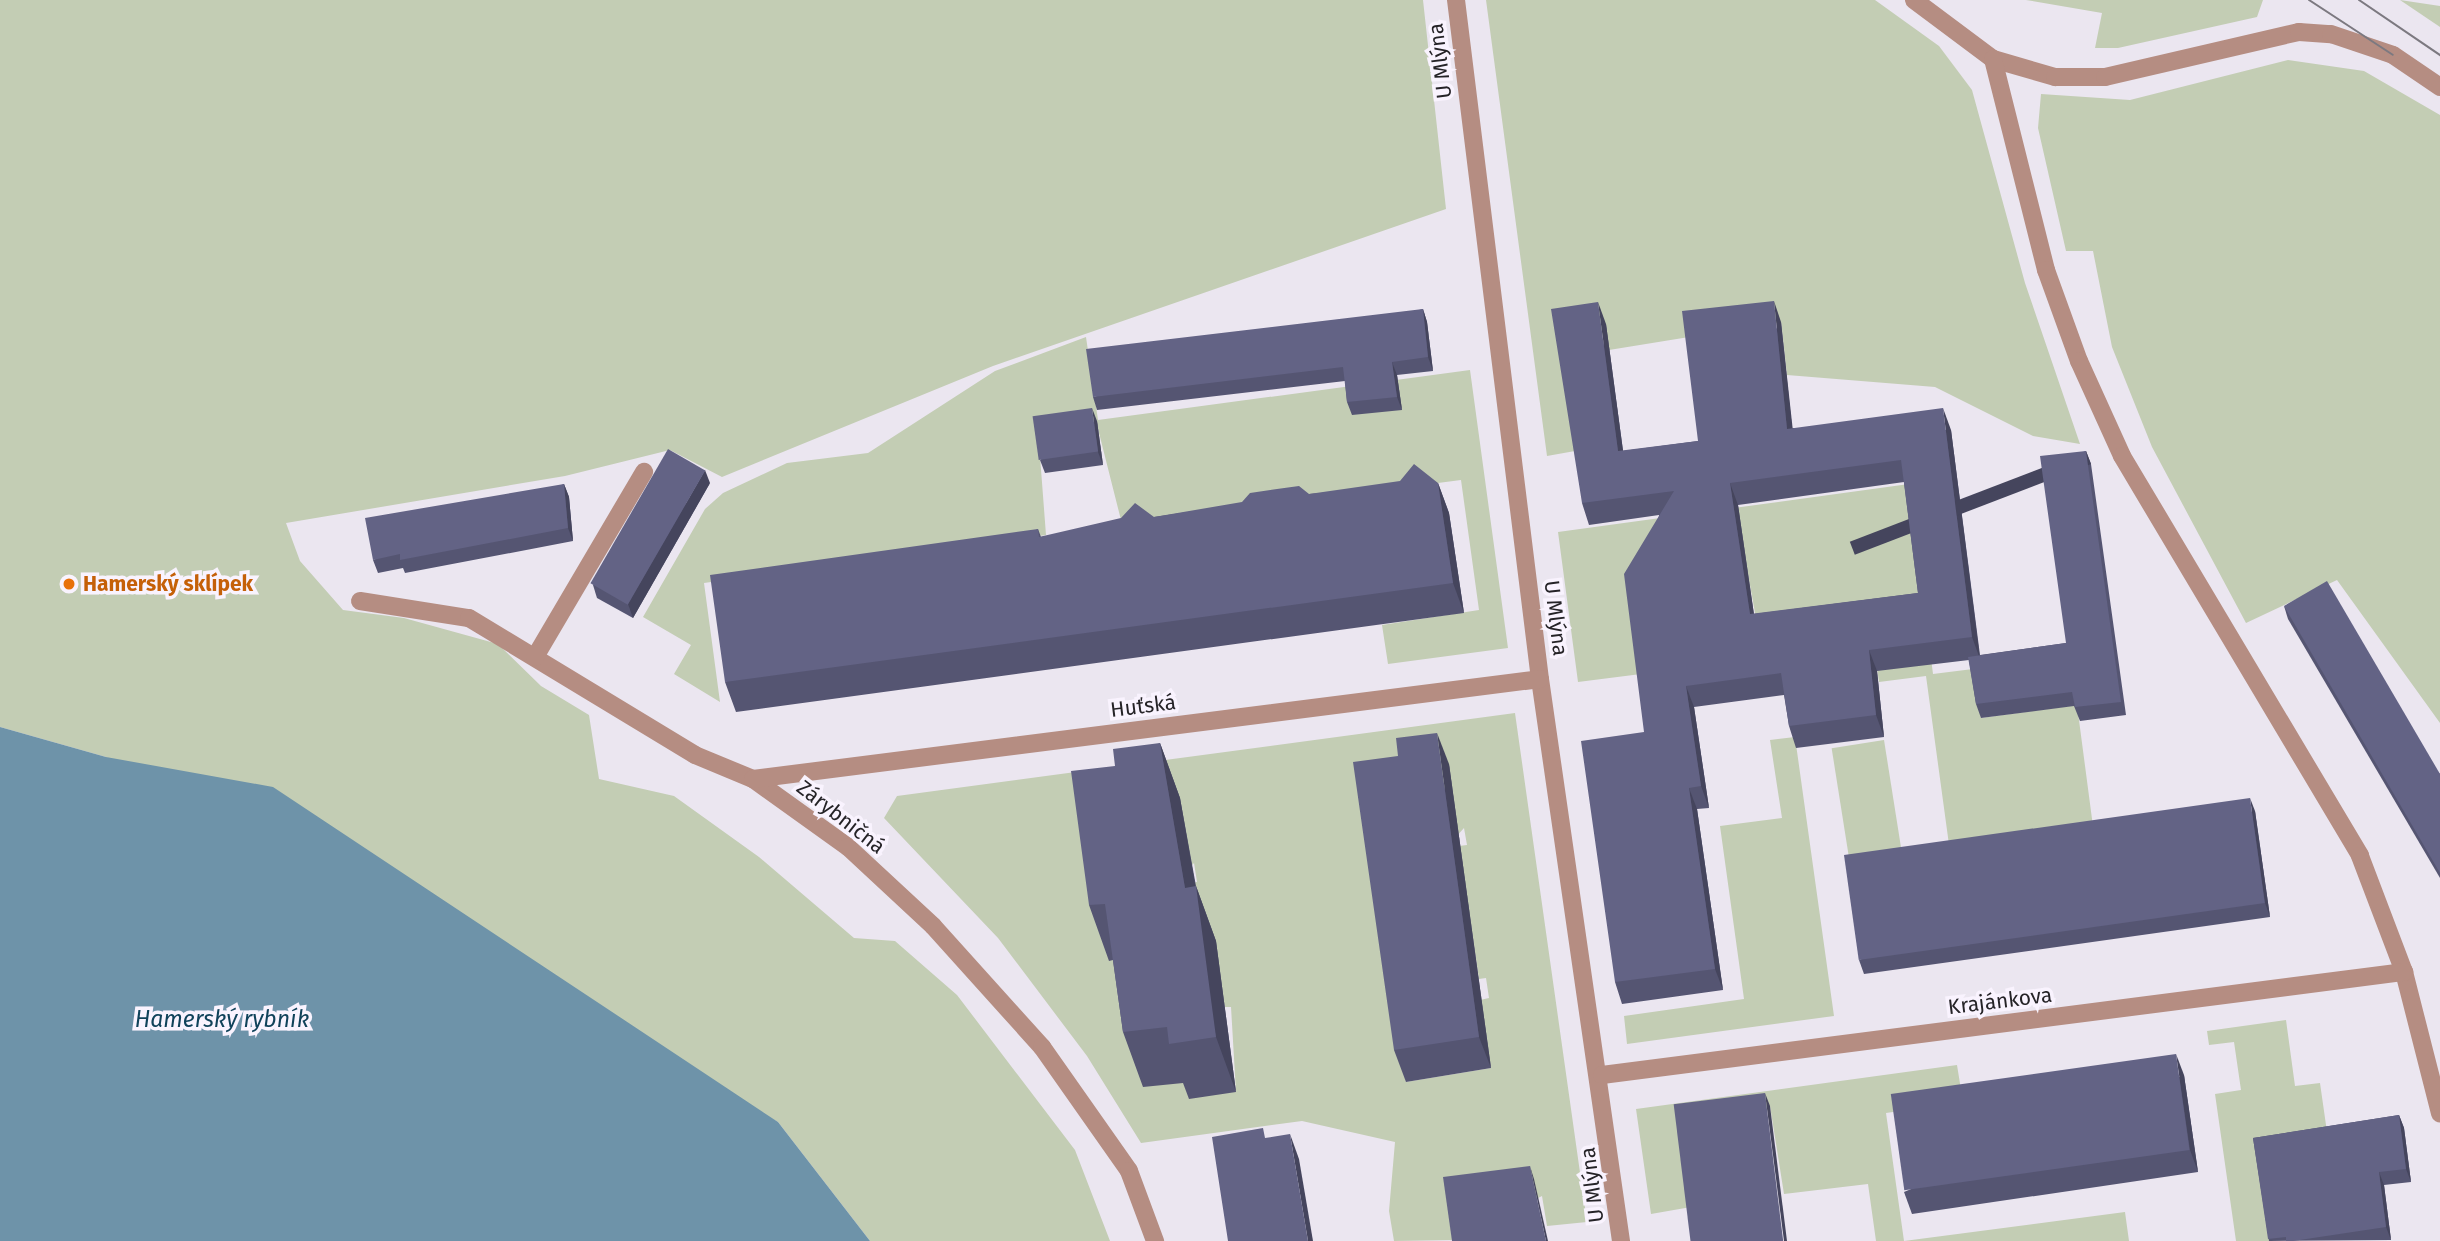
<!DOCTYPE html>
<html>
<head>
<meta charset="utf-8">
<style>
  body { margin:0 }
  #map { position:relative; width:2440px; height:1241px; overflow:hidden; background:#ebe6f0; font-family:"Fira Sans",sans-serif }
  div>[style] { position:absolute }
  .green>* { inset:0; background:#c3cdb4; transform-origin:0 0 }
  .water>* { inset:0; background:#6e93a9 }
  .minor>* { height:18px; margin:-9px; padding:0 9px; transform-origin:9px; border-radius:9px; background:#b58d82 }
  .tram>* { height:2px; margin:-1px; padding:0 1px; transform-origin:1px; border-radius:1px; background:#7c7980 }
  .wall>* { inset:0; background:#555572 }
  .shaded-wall>* { inset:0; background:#45455d; transform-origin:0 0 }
  .building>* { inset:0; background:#636385; transform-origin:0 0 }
  .dots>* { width:19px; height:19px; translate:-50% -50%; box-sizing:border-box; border:4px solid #f9f3fe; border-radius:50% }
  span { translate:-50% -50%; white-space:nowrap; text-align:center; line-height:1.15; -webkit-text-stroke:7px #f9f3fe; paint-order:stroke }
  .street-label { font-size:21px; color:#252327 }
  .food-label { font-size:21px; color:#c56008; font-weight:700 }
  .left { translate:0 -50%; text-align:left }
  .water-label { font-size:23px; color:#10425a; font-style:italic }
</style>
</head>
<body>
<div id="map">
  <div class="green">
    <div style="clip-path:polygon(0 0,1423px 0,1446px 209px,993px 366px,722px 477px,670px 450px,565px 476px,286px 523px,300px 561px,343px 610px,404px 618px,498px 644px,541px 686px,589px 715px,599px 779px,674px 796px,759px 857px,854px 938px,895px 941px,957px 995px,1075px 1150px,1110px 1241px,870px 1241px,778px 1122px,106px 757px,0 727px)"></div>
    <div style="clip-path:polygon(1486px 0,1875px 0,1939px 46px,1972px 90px,2025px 283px,2080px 444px,2033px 436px,1935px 387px,1787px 375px,1781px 322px,1609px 350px,1605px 324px,1575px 451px,1547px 456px)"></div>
    <div style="clip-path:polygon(2026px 0,2263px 0,2257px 17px,2118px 48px,2095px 48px,2102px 13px)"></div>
    <div style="clip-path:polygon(2400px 0,2440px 6px,2440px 27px)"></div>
    <div style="clip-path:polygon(2288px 60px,2364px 71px,2440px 115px,2440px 723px,2337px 580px,2246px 623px,2152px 447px,2112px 347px,2093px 251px,2066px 251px,2038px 128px,2041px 94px,2130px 100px)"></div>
    <div style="clip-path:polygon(1086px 337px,1098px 420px,1470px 370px,1508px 648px,1388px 664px,1382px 625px,1479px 610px,1461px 480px,1122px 524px,1096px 421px,1038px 430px,1046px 535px,704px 583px,720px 702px,674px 674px,691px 645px,643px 617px,705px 509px,723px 493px,787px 463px,868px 453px,995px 371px)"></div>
    <div style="clip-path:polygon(1909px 484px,1933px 674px,1973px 669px,1981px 718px,2077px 705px,2094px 834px,1950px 852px,1926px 676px,1879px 682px,1870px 619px,1759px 635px,1748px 574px,1641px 674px,1578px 682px,1558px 532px)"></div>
    <div style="clip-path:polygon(evenodd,1515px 713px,1587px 1222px,1547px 1226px,1542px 1196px,1455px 1240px,1394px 1241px,1389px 1211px,1395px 1142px,1302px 1121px,1141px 1143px,1087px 1056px,998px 938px,884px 818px,897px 796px,1515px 713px,1464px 828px,1467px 845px,1459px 846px,1479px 979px,1486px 978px,1489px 998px,1480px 1000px,1491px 1068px,1406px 1082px,1381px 920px,1464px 828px,1515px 713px,1194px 863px,1197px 882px,1192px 883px,1225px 1007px,1231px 1007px,1236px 1092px,1187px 1082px,1125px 959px,1109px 960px,1194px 863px)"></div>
    <div style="clip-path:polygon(1795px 737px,1834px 1016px,1627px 1044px,1624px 1016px,1744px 999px,1720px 826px,1782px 818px,1770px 740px)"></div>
    <div style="left:1884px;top:740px;width:121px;height:53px;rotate:81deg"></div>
    <div style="clip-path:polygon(2286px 1020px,2295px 1086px,2320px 1083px,2328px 1139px,2273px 1241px,2236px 1241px,2215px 1094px,2241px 1090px,2234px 1042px,2209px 1045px,2207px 1031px)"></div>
    <div style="clip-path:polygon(1957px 1065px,1963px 1102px,1886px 1113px,1904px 1241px,2125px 1212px,2129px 1241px,1876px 1241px,1868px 1184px,1784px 1194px,1770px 1106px,1691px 1207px,1651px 1214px,1636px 1109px)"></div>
  </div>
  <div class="water">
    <div style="clip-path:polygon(0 727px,106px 757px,273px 787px,778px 1122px,870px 1241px,0 1241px)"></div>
  </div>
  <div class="minor">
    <div style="left:1456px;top:0;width:684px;rotate:82.95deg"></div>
    <div style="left:1540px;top:679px;width:568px;rotate:81.8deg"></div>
    <div style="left:1914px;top:0;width:99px;rotate:36.8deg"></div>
    <div style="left:1993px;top:59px;width:65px;rotate:16.2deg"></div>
    <div style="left:2055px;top:77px;width:50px"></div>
    <div style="left:2105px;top:77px;width:199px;rotate:-13.1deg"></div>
    <div style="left:2299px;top:32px;width:32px;rotate:4deg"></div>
    <div style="left:2331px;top:34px;width:65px;rotate:18.7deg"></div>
    <div style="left:2393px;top:55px;width:57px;rotate:34.2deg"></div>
    <div style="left:1993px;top:59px;width:218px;rotate:75.9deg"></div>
    <div style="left:2046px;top:270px;width:97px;rotate:70.1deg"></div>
    <div style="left:2079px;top:361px;width:104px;rotate:65.6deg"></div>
    <div style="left:2122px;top:456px;width:465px;rotate:59.2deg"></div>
    <div style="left:2360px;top:856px;width:124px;rotate:69.2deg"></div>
    <div style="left:2404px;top:972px;width:146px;rotate:75.7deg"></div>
    <div style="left:360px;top:601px;width:110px;rotate:8.9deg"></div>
    <div style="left:469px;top:618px;width:264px;rotate:31.2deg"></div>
    <div style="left:695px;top:755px;width:63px;rotate:22.5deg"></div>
    <div style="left:753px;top:779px;width:117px;rotate:35.6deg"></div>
    <div style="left:848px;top:847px;width:116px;rotate:42.9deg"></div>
    <div style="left:933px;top:926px;width:163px;rotate:48deg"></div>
    <div style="left:1042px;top:1047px;width:151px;rotate:54.9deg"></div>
    <div style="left:1129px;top:1171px;width:75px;rotate:69.6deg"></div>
    <div style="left:535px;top:657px;width:215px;rotate:-59.5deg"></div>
    <div style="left:753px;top:779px;width:793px;rotate:-7.24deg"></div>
    <div style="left:1602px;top:1075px;width:809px;rotate:-7.32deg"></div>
  </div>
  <div class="tram">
    <div style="left:2309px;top:0;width:100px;rotate:33.2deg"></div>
    <div style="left:2359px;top:0;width:98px;rotate:34.2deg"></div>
  </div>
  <div class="wall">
    <div style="clip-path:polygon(1423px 309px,1427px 322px,1433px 371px,1397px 375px,1402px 410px,1352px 415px,1347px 402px,1345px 381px,1097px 410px,1093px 397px)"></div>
    <div style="clip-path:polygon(evenodd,1781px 322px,1792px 428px,1951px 430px,1980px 655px,2066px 643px,2086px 451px,2091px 464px,2126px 715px,2080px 721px,2074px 706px,1981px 718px,1976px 704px,1969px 660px,1877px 671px,1884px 737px,1796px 748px,1789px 726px,1784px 695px,1694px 707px,1709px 808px,1697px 809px,1723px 990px,1622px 1004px,1615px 982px,1644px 732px,1659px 515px,1589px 525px,1582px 503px,1606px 324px,1623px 451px,1698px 441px,1781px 322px,1904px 482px,1918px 593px,1754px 614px,1738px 505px,1904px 482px)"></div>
    <div style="clip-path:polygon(1097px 421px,1103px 465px,1045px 473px,1040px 460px)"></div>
    <div style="clip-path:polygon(710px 483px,633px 618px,597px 598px,593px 585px)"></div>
    <div style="clip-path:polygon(1438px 483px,1449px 513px,1464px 613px,736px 712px,725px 682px,1038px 529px,1041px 537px,1154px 517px,1309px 494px)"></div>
    <div style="clip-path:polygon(564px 484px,569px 497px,573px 541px,405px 573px,403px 568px,378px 573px,373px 560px)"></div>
    <div style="clip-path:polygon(2284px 606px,2440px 774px,2440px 878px,2288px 619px)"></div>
    <div style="clip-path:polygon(1160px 743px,1180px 798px,1196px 886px,1216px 941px,1236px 1092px,1189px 1099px,1183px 1083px,1143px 1087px,1123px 1032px,1113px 960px,1109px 961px,1089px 905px,1115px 766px)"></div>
    <div style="clip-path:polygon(1449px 764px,1491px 1068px,1406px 1082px,1394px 1050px)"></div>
    <div style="clip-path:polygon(2255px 811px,2270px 917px,1864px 974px,1859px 960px)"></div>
    <div style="clip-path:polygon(2184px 1075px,2198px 1172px,1912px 1214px,1904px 1192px)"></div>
    <div style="clip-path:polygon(2399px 1115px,2404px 1128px,2411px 1182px,2384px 1185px,2391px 1240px,2269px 1241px,2253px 1138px)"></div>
  </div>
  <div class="shaded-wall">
    <div style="clip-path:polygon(1774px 301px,1781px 322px,1795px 450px,1787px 429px)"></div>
    <div style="clip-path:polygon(1598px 302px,1606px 324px,1626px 473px,1618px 451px)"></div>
    <div style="clip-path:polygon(1423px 309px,1427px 322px,1433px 371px,1428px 357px)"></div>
    <div style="clip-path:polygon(1392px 362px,1397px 375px,1402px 410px,1397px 397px)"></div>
    <div style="clip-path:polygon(1092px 408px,1097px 421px,1103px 465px,1098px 452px)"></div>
    <div style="clip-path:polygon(1943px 408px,1951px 430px,1980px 659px,1972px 637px)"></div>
    <div style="left:2086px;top:451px;width:14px;height:253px;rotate:69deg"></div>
    <div style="clip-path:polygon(705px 470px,710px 483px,633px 618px,628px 604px)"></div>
    <div style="clip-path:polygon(1438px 483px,1449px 513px,1464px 613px,1453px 583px)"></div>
    <div style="clip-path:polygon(1730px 483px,1738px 505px,1757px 636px,1750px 614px)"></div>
    <div style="clip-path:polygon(564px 484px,569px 497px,573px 541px,568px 528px)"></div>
    <div style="clip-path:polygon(1869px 650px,1877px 671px,1884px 737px,1876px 715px)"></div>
    <div style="clip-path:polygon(1686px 686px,1694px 707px,1709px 808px,1701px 786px)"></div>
    <div style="clip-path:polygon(1437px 733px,1449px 764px,1491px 1068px,1479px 1037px)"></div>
    <div style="clip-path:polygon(1160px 743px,1180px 798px,1198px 901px,1196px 886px,1216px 941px,1236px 1092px,1216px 1037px,1185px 888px)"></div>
    <div style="clip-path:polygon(1689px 788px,1697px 809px,1723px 990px,1715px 969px)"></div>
    <div style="clip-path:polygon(2250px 798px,2255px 811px,2270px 917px,2265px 903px)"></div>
    <div style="clip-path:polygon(2176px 1054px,2184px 1075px,2198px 1172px,2190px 1150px)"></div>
    <div style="clip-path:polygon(1765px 1093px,1770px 1106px,1787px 1241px,1784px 1241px)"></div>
    <div style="clip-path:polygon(2399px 1115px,2404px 1128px,2411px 1182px,2406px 1169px)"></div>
    <div style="clip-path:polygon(1290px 1134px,1299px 1159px,1313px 1241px,1308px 1241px)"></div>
    <div style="clip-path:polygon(1530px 1166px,1534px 1179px,1548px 1241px,1546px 1241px)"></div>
    <div style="clip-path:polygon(2379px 1172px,2384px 1185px,2391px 1240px,2386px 1227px)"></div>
  </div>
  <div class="building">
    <div style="clip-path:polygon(evenodd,1774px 301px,1787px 429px,1943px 408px,1972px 637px,1869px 650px,1876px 715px,1789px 726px,1781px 673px,1686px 686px,1701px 786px,1689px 788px,1715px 969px,1615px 982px,1581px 741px,1644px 732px,1624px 574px,1674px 491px,1582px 503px,1551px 309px,1598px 302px,1618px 451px,1698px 441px,1682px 311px,1774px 301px,1901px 460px,1918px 593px,1750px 614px,1730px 483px,1901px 460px)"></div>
    <div style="clip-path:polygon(1423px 309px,1428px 357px,1392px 362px,1397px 397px,1347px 402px,1343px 367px,1093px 397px,1086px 349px)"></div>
    <div style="left:1092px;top:408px;width:44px;height:60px;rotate:82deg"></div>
    <div style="left:668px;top:449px;width:43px;height:155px;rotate:30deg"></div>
    <div style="clip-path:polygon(2086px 451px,2121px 702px,2075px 707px,2072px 692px,1976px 704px,1968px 657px,2066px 643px,2040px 456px)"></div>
    <div style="clip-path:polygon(1414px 464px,1438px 483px,1453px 583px,725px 682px,710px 575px,1038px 529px,1039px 537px,1121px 518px,1135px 503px,1154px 517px,1242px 502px,1250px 493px,1277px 489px,1299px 486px,1309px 494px,1400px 481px)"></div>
    <div style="clip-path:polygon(564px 484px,568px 528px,400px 560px,400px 554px,373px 560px,365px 518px)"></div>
    <div style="clip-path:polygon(2327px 581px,2440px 774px,2440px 873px,2284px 606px)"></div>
    <div style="clip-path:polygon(1437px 733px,1479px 1037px,1394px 1050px,1353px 762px,1398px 756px,1396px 738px)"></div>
    <div style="clip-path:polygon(1160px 743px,1185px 888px,1196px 886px,1216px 1037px,1169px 1044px,1167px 1027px,1123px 1032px,1105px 904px,1089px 905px,1071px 771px,1115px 766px,1113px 749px)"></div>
    <div style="left:2250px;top:798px;width:106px;height:410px;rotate:82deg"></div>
    <div style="left:2176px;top:1054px;width:97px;height:288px;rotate:82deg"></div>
    <div style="left:1765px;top:1093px;width:149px;height:92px;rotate:83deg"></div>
    <div style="clip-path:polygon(2399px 1115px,2406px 1169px,2379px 1172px,2386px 1227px,2293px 1241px,2286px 1241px,2286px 1237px,2268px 1239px,2253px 1138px)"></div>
    <div style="clip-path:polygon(1263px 1128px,1265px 1138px,1290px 1134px,1308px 1241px,1228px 1241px,1212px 1137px)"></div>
    <div style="clip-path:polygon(1530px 1166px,1546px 1241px,1452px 1241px,1443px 1177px)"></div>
  </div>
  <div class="dots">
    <div style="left:69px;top:584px;background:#e8710a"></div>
  </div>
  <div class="street-label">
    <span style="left:1440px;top:61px;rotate:-97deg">U Mlýna</span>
    <span style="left:1556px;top:618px;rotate:83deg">U Mlýna</span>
    <span style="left:1143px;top:706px;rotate:-7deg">Huťská</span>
    <span style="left:841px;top:817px;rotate:38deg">Zárybničná</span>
    <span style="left:2000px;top:1001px;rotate:-7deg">Krajánkova</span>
    <span style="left:1592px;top:1185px;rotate:-97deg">U Mlýna</span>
  </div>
  <div class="food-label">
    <span class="left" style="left:83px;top:584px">Hamerský sklípek</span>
  </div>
  <div class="water-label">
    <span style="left:222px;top:1019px">Hamerský rybník</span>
  </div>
</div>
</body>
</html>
